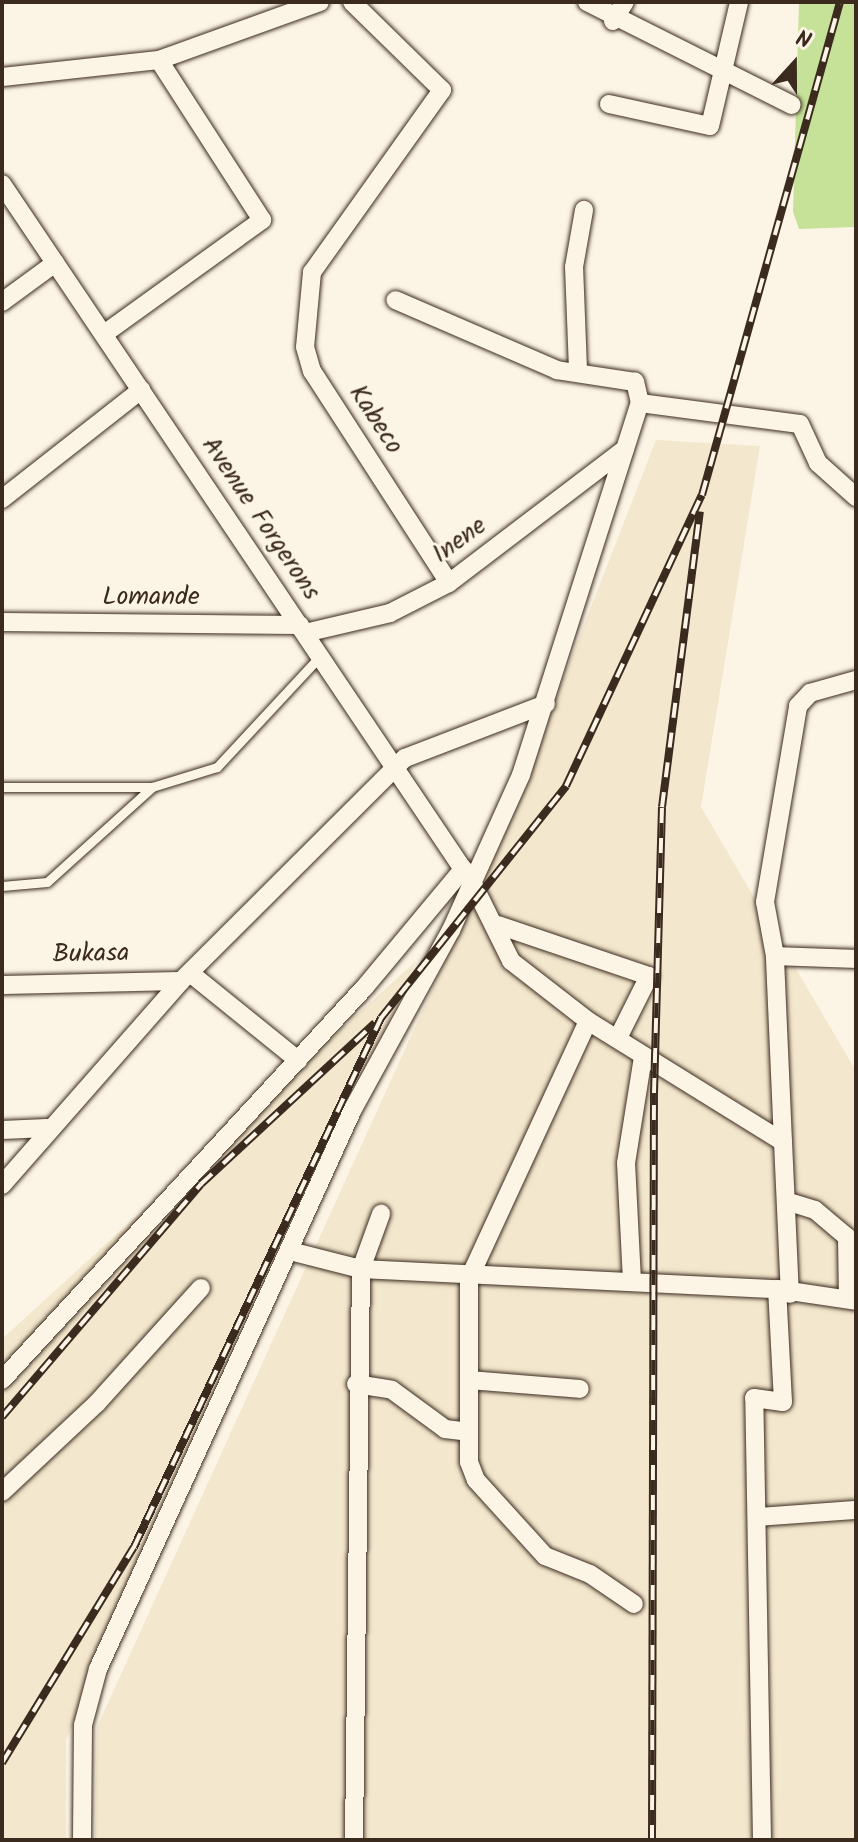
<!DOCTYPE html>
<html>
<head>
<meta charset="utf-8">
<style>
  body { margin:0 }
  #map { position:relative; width:858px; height:1842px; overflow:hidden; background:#fcf5e5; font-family:Kalam,sans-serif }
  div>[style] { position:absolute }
  .built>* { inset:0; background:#f3e7cd }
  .green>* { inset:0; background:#c6e299 }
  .roads { filter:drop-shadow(0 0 2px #3b2a1e) drop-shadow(0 0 2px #3b2a1e) }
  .lane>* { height:9px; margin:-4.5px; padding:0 4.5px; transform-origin:4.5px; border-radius:4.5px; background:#fcf5e5 }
  .street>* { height:18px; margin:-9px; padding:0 9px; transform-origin:9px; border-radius:9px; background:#fcf5e5 }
  .rail>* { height:8px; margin-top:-4px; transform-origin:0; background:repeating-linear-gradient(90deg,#fcf5e5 0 15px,#3b2a1e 0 30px); box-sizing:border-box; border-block:2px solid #3b2a1e }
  span { translate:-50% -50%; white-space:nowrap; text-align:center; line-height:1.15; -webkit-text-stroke:6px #fcf5e5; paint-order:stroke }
  .street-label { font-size:26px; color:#3b2a1e }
  .frame { position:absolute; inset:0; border:4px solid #3b2a1e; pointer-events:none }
  .north { position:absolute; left:754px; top:24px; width:80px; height:80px; -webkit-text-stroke:6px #fcf5e5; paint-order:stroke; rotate:21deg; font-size:22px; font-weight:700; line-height:32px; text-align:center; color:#3b2a1e }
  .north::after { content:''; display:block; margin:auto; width:28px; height:36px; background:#3b2a1e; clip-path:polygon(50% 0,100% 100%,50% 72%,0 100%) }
</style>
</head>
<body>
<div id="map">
  <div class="built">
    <div style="clip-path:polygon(656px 440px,760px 446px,701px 807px,856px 1071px,856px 1840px,95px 1840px,97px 1727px,501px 838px)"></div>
    <div style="clip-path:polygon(416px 961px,66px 1740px,66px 1840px,2px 1840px,2px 1339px)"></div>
  </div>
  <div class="green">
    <div style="clip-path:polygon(799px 2px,856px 2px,856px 227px,799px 229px,793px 212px)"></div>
  </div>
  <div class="roads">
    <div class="lane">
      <div style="left:2px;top:787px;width:150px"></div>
      <div style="left:2px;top:886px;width:45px;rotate:-5.1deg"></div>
      <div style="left:47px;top:882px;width:142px;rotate:-42.1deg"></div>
      <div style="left:152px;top:787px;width:68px;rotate:-17.1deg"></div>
      <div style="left:217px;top:767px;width:151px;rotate:-47.1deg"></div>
    </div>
    <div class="street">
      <div style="left:352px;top:2px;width:126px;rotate:44.4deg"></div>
      <div style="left:442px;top:90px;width:224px;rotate:125.5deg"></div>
      <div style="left:312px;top:272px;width:75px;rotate:95.3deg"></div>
      <div style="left:305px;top:347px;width:25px;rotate:74deg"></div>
      <div style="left:312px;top:371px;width:252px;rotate:57.1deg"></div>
      <div style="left:587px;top:2px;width:229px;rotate:26.7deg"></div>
      <div style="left:613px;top:21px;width:22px;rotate:-58deg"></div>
      <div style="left:2px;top:77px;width:158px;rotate:-6.2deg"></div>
      <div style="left:159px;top:60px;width:171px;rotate:-19.8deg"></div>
      <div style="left:609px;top:104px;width:103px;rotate:12.3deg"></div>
      <div style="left:710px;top:126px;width:127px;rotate:-76.8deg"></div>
      <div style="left:2px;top:184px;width:844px;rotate:56.07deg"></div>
      <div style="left:473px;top:884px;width:86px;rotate:63.7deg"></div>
      <div style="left:511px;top:961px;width:98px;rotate:37.9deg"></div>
      <div style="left:588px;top:1021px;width:283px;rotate:114.8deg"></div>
      <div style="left:469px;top:1278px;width:184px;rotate:90deg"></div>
      <div style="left:469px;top:1462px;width:19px;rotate:69deg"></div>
      <div style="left:476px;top:1480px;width:103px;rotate:47.8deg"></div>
      <div style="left:545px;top:1556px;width:48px;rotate:21.8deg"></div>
      <div style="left:590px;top:1574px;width:53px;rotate:34.3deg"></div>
      <div style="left:2px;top:302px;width:66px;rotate:-36.3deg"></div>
      <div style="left:104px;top:334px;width:195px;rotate:-35.8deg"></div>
      <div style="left:262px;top:220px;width:190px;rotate:-122.8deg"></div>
      <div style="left:578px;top:370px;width:103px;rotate:-92.2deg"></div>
      <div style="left:574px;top:267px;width:58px;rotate:-80deg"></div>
      <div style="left:640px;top:403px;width:161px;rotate:7.5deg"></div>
      <div style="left:800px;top:424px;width:43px;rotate:65.2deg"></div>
      <div style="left:818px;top:463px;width:51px;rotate:41.8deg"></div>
      <div style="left:2px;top:499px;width:177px;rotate:-38.1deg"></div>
      <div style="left:2px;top:622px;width:298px;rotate:0.6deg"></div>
      <div style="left:305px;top:633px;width:87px;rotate:-13.2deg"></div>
      <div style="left:390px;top:613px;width:66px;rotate:-27deg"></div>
      <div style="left:449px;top:583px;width:221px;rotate:-37.3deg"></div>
      <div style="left:498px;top:925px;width:159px;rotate:18.7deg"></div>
      <div style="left:649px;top:976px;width:69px;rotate:116.6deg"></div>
      <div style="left:775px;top:956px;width:55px;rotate:-100.5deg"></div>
      <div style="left:765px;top:902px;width:199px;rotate:-80.4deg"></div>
      <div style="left:798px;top:706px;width:18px;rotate:-47deg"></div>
      <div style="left:810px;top:693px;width:48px;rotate:-15.8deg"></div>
      <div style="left:190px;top:973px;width:139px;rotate:38.9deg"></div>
      <div style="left:2px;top:985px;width:179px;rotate:-1.3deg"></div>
      <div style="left:588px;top:1021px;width:229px;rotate:31.8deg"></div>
      <div style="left:783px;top:1142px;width:152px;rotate:87.4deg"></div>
      <div style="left:2px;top:1130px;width:45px;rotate:-2.5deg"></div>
      <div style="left:783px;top:1142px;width:186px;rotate:-92.5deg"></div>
      <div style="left:775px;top:956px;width:81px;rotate:2.1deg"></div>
      <div style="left:2px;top:1185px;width:271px;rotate:-48.7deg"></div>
      <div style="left:181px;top:981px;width:316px;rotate:-44.9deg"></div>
      <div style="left:405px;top:758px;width:151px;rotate:-21deg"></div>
      <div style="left:786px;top:1201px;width:30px;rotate:17deg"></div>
      <div style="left:815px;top:1210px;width:42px;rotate:40.2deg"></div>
      <div style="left:847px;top:1237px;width:61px;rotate:89.1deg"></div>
      <div style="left:290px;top:1251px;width:73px;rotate:14.2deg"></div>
      <div style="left:361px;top:1269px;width:416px;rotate:2.8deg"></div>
      <div style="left:777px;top:1289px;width:80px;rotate:8.6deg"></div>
      <div style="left:632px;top:1281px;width:118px;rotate:-92.9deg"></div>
      <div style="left:626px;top:1163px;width:107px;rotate:-80.9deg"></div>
      <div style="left:2px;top:1380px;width:534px;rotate:-47.28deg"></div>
      <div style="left:364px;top:988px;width:155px;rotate:-50.2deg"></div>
      <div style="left:469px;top:1380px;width:111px;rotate:4.6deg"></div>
      <div style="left:356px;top:1384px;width:36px;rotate:9deg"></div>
      <div style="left:392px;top:1390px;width:66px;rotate:36.3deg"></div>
      <div style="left:445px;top:1429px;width:23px;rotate:7deg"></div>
      <div style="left:2px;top:1492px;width:130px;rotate:-43.1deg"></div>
      <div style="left:97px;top:1403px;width:155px;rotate:-47.9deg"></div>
      <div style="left:758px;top:1517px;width:98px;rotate:-4.1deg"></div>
      <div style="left:82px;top:1840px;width:115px;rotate:-89.5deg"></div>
      <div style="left:83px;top:1725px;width:58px;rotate:-75deg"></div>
      <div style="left:98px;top:1669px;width:615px;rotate:-65.52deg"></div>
      <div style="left:353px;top:1109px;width:204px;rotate:-61.3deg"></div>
      <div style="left:451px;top:930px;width:170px;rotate:-65.7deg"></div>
      <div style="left:521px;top:775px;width:391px;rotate:-72.3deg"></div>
      <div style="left:640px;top:403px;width:22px;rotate:-103deg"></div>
      <div style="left:635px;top:382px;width:79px;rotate:-171.3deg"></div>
      <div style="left:557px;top:370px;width:176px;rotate:-156.6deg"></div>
      <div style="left:354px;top:1840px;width:571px;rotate:-89.3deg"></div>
      <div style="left:361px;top:1269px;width:59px;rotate:-70deg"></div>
      <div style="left:762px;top:1840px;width:442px;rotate:-91deg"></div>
      <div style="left:754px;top:1398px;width:29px;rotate:8deg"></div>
      <div style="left:783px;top:1402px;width:113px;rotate:-93deg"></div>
    </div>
  </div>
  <div class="rail">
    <div style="left:2px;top:1417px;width:306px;rotate:-49.5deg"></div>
    <div style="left:201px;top:1184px;width:237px;rotate:-42.8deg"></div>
    <div style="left:2px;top:1763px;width:253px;rotate:-58.6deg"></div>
    <div style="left:134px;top:1547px;width:584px;rotate:-64.97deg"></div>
    <div style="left:381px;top:1018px;width:297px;rotate:-51.4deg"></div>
    <div style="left:566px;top:786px;width:321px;rotate:-65deg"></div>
    <div style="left:702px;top:495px;width:512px;rotate:-74.36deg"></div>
    <div style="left:652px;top:1840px;width:747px;rotate:-89.85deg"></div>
    <div style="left:654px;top:1093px;width:286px;rotate:-88.4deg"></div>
    <div style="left:662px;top:807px;width:298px;rotate:-82.7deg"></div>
  </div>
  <div class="street-label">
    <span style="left:375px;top:420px;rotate:57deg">Kabeco</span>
    <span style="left:260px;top:519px;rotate:56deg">Avenue Forgerons</span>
    <span style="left:460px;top:541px;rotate:-36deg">Inene</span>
    <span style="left:151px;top:598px">Lomande</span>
    <span style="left:91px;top:955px;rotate:-1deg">Bukasa</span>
  </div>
  <div class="frame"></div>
  <div class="north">N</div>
</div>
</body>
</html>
